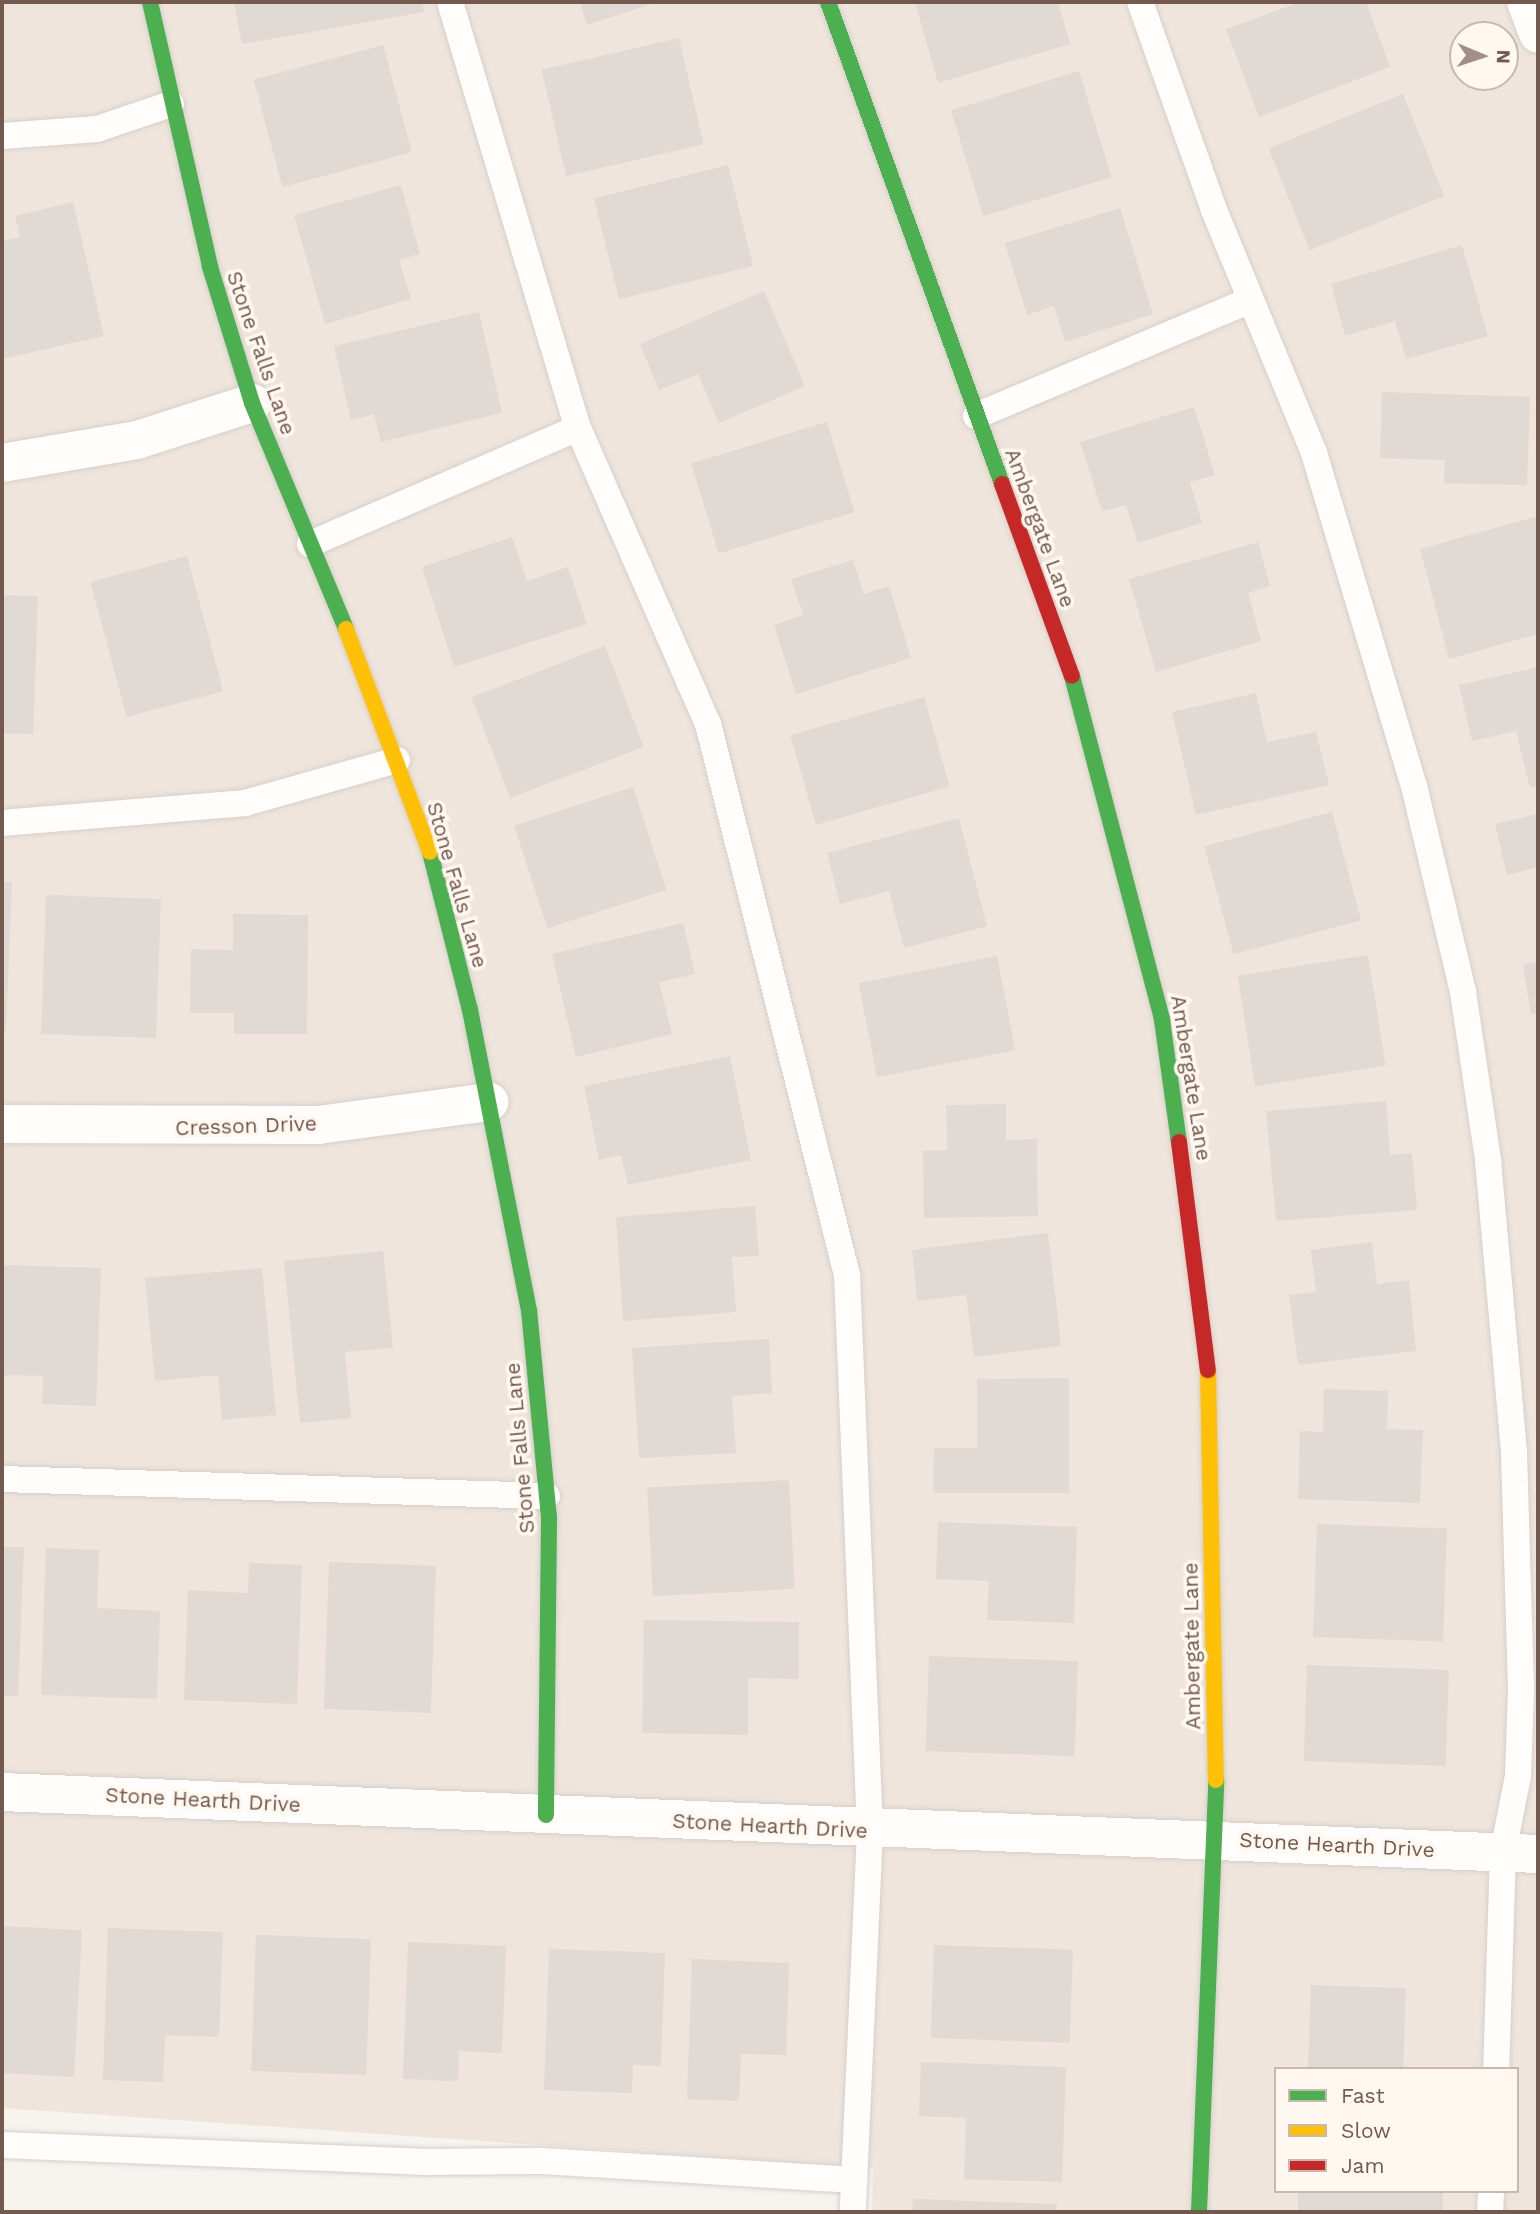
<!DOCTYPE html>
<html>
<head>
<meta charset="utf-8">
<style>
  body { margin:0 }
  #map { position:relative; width:1540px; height:2214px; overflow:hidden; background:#f7f3ee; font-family:"Work Sans",sans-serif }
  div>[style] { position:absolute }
  .residential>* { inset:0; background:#efe5dc }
  .building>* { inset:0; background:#e1d9d3; transform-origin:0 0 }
  .roads { filter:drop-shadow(0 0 2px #d6cfca) drop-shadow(0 0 2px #d6cfca) }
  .lane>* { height:26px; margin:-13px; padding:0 13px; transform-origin:13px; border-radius:13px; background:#fefdfc }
  .street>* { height:38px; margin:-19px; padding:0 19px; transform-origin:19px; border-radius:19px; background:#fefdfc }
  .fast>* { height:16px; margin:-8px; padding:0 8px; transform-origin:8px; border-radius:8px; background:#4caf50 }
  .slow>* { height:16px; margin:-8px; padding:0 8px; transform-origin:8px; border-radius:8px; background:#ffc107 }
  .jam>* { height:16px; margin:-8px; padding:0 8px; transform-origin:8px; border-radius:8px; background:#c62828 }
  span { translate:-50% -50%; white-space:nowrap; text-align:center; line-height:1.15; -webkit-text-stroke:7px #fef8f0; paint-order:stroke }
  .street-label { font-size:21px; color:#74594f }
  .frame { position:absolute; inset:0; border:4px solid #74594f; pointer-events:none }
  .legend { position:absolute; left:1274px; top:2067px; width:245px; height:126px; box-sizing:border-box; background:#fef8f0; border:2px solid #c7b8b0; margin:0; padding:9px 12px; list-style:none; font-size:21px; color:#74594f }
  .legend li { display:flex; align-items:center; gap:14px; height:35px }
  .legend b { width:35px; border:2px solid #c7b8b0 }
  .north { position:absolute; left:1449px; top:21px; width:70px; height:70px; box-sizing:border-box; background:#fef8f0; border:2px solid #c7b8b0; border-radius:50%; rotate:92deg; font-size:19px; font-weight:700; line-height:28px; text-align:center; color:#74594f }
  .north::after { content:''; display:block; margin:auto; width:24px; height:32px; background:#a28f87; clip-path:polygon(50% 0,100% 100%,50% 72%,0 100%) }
</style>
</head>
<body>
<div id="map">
  <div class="residential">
    <div style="clip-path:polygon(evenodd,2px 2px,1538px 2px,1538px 2212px,872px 2212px,873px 2168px,2px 2108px,2px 2px,1463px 35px,1505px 35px,1505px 77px,1463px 77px,1463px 35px,2px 2px,1276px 2069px,1517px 2069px,1517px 2191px,1276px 2191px,1276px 2069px)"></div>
  </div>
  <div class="building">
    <div style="clip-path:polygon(234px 2px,422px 2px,424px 12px,242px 44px)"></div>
    <div style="clip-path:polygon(580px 2px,657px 2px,587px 25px)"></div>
    <div style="clip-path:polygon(915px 2px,1058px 2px,1070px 44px,938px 83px)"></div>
    <div style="clip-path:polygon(1300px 2px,1366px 2px,1390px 67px,1259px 117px,1226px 29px)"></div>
    <div style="left:679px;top:38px;width:109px;height:141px;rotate:77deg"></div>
    <div style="left:383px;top:45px;width:111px;height:134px;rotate:75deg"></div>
    <div style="left:1079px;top:71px;width:111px;height:134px;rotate:73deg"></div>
    <div style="left:1403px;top:94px;width:110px;height:145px;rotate:68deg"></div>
    <div style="left:728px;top:165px;width:104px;height:138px;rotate:76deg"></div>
    <div style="clip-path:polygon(401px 185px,420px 254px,399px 260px,411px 299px,325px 324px,294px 215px)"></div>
    <div style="clip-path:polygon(73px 202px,104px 336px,2px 359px,2px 241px,20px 237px,15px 216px)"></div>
    <div style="clip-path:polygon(1120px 208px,1153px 314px,1065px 342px,1054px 306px,1027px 315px,1005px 243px)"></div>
    <div style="clip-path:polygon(1462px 245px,1488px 336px,1406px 359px,1395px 321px,1345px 336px,1331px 284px)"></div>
    <div style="clip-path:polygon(764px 291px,805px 386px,719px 423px,698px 374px,659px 390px,640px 344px)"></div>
    <div style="clip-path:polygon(479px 312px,502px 413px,381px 442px,374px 414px,351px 420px,334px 346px)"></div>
    <div style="clip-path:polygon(1382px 392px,1530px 397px,1527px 485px,1444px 483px,1445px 460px,1380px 458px)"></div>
    <div style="clip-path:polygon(1194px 407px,1215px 475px,1190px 482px,1202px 523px,1138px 543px,1126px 505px,1102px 511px,1080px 442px)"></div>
    <div style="left:827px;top:422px;width:94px;height:142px;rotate:73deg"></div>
    <div style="clip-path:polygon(1538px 516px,1538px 634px,1449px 659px,1420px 549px)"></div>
    <div style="clip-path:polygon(512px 537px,527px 581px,568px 567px,587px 624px,454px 667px,422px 567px)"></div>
    <div style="clip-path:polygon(1258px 542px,1270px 586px,1248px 593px,1261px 641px,1156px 672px,1129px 579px)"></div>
    <div style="left:187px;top:556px;width:140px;height:100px;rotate:75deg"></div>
    <div style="clip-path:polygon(853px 560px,864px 594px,889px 586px,911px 658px,796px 694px,774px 625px,803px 615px,791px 579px)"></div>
    <div style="left:2px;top:595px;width:36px;height:138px;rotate:2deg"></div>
    <div style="left:605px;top:646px;width:108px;height:143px;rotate:69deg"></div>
    <div style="clip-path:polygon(1538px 667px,1538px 786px,1530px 788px,1516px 731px,1472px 741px,1459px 685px)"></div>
    <div style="clip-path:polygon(1256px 693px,1267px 742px,1316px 732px,1329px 785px,1196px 815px,1172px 712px)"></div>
    <div style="left:924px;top:697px;width:93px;height:139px;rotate:74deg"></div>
    <div style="left:633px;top:787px;width:108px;height:125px;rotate:72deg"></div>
    <div style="left:1332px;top:812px;width:112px;height:132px;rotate:75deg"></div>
    <div style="clip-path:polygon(1538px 814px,1538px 867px,1507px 875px,1495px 824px)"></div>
    <div style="clip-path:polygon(959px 818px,987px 926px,904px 948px,889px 891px,840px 904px,827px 853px)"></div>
    <div style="clip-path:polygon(2px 882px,12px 882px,6px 1031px,2px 1031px)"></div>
    <div style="left:46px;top:895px;width:115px;height:139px;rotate:2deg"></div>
    <div style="clip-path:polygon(233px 914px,308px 915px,307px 1034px,234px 1034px,234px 1013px,190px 1013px,191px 949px,233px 950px)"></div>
    <div style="clip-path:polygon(683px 923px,695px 974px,659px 982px,672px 1034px,576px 1057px,552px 954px)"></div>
    <div style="left:1368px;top:955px;width:112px;height:132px;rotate:81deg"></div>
    <div style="left:997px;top:956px;width:96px;height:141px;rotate:79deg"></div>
    <div style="clip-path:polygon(1538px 962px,1538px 1013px,1531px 1014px,1523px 964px)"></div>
    <div style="clip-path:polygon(730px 1056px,751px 1160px,628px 1185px,621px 1155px,599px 1160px,584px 1086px)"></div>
    <div style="clip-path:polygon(1386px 1101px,1390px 1155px,1412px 1153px,1417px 1210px,1276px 1221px,1266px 1111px)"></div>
    <div style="clip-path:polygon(1006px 1104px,1006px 1140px,1037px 1139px,1038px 1216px,924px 1218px,923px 1151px,947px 1150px,946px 1105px)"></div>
    <div style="clip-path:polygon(755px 1206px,759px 1256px,732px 1257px,736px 1312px,623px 1321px,616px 1217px)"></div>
    <div style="clip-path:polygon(1048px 1233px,1061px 1346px,974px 1357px,966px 1295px,917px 1301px,912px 1250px)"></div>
    <div style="clip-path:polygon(1372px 1242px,1377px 1284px,1409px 1280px,1416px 1351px,1298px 1365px,1289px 1295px,1316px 1292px,1311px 1250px)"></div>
    <div style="clip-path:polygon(383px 1251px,393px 1348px,345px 1352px,351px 1418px,300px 1423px,284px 1261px)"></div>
    <div style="clip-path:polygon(2px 1265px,101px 1268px,96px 1406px,42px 1404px,43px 1376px,2px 1375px)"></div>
    <div style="clip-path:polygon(262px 1268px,276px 1415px,222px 1420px,218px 1375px,155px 1381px,145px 1278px)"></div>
    <div style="clip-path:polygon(769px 1339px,772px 1393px,732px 1396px,736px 1453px,639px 1458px,632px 1348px)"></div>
    <div style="clip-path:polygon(1069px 1378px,1069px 1493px,933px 1493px,934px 1448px,977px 1448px,977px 1379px)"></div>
    <div style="clip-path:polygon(1324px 1389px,1388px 1391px,1387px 1429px,1423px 1430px,1420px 1503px,1298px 1499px,1300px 1431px,1323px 1432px)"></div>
    <div style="left:789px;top:1480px;width:109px;height:142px;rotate:87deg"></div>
    <div style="clip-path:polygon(938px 1522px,1077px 1527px,1074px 1623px,987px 1620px,989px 1581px,936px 1579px)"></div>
    <div style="left:1317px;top:1524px;width:130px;height:113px;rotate:2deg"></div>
    <div style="clip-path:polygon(2px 1547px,24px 1547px,18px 1696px,2px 1696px)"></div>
    <div style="clip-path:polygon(46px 1548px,99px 1550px,97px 1608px,160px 1611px,157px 1699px,41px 1695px)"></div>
    <div style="left:329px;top:1562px;width:107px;height:147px;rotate:2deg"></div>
    <div style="clip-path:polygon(249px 1563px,302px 1565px,297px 1704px,184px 1700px,188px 1590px,248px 1593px)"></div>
    <div style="clip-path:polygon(644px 1620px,799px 1622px,799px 1679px,748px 1678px,748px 1735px,642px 1733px)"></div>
    <div style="left:929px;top:1656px;width:149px;height:95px;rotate:2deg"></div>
    <div style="left:1307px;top:1665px;width:142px;height:96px;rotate:2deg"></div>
    <div style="left:2px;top:1926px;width:80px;height:147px;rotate:3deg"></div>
    <div style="clip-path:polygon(108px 1928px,223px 1932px,219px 2037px,165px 2035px,163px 2082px,103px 2080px)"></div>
    <div style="left:256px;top:1935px;width:115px;height:136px;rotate:2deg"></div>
    <div style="clip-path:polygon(408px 1942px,506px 1946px,502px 2053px,459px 2051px,458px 2081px,403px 2079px)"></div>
    <div style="left:934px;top:1945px;width:139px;height:93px;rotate:2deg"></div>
    <div style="clip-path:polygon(549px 1949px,665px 1953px,661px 2066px,633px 2065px,632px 2093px,544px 2090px)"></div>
    <div style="clip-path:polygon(692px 1959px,789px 1963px,786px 2055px,741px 2054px,739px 2101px,687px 2099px)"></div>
    <div style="left:1311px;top:1985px;width:95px;height:84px;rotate:2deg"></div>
    <div style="clip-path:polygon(921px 2062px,1066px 2067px,1062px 2182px,964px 2179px,966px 2118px,919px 2116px)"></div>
    <div style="left:1298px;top:2191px;width:145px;height:21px"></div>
    <div style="clip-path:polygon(913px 2199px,1057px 2204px,1056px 2212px,912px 2212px)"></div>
  </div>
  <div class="roads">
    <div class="lane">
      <div style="left:450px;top:2px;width:445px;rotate:73.3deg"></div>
      <div style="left:578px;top:428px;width:323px;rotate:66.3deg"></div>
      <div style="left:708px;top:724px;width:568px;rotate:75.84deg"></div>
      <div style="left:847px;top:1275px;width:556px;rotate:87.63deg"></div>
      <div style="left:870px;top:1831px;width:381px;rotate:92.6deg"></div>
      <div style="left:1140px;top:2px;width:221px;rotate:70.4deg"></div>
      <div style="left:1214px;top:210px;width:263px;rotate:67.6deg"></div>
      <div style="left:1314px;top:453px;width:348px;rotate:73.3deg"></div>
      <div style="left:1414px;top:786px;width:212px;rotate:76.6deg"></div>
      <div style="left:1463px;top:992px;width:170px;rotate:81.5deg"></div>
      <div style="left:1488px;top:1160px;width:294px;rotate:84.9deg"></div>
      <div style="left:1514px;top:1453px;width:237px;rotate:88.3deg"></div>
      <div style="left:1521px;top:1690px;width:86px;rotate:92deg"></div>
      <div style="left:1518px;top:1776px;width:77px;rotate:101.2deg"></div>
      <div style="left:1503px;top:1852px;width:217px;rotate:91.8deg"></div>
      <div style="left:2px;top:136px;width:95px;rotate:-4.2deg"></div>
      <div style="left:97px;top:129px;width:78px;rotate:-18.7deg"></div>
      <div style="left:976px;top:416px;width:298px;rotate:-22.9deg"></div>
      <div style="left:310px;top:544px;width:292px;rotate:-23.4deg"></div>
      <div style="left:2px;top:823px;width:244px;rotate:-4.7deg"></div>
      <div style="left:245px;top:803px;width:158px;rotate:-15.8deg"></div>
      <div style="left:2px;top:1479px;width:545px;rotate:1.79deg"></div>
      <div style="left:2px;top:2145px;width:420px;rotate:2.3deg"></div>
      <div style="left:422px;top:2162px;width:121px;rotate:-0.5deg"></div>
      <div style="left:543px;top:2161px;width:312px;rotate:3.5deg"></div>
      <div style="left:1490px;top:2212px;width:21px;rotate:-87deg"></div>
    </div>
    <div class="street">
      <div style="left:1526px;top:2px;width:34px;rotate:69deg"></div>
      <div style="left:2px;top:463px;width:137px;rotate:-9.7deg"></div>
      <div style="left:137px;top:440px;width:121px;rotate:-17.8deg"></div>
      <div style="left:2px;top:1124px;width:316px;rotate:0.2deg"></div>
      <div style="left:318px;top:1125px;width:173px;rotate:-7.7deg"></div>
      <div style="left:2px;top:1792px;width:1537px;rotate:2.31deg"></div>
    </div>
    <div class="fast">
      <div style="left:150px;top:2px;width:272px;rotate:77.2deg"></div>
      <div style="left:210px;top:267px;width:142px;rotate:72.8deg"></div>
      <div style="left:252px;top:403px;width:245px;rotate:67.4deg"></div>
      <div style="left:828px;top:2px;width:512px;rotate:70.15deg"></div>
      <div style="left:1072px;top:676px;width:356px;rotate:75.3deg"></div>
      <div style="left:1162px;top:1020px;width:123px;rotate:82.1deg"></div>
      <div style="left:430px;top:852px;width:163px;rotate:75.8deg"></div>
      <div style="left:470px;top:1010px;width:306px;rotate:78.9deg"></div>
      <div style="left:529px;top:1310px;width:210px;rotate:84.5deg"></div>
      <div style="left:549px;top:1519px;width:296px;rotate:90.6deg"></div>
      <div style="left:1199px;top:2212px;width:432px;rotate:-87.7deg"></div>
    </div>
    <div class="slow">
      <div style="left:346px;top:629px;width:238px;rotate:69.4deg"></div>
      <div style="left:1208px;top:1370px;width:410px;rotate:88.9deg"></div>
    </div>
    <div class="jam">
      <div style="left:1002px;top:484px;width:204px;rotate:70deg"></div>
      <div style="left:1179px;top:1142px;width:230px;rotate:82.8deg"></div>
    </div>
  </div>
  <div class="street-label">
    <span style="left:261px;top:353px;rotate:71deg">Stone Falls Lane</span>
    <span style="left:1040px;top:528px;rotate:70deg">Ambergate Lane</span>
    <span style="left:457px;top:885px;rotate:74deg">Stone Falls Lane</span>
    <span style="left:1191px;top:1078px;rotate:81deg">Ambergate Lane</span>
    <span style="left:246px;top:1126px;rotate:-2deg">Cresson Drive</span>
    <span style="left:520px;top:1448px;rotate:-95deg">Stone Falls Lane</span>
    <span style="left:1192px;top:1646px;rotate:-91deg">Ambergate Lane</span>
    <span style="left:203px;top:1800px;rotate:3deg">Stone Hearth Drive</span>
    <span style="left:770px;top:1826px;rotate:3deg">Stone Hearth Drive</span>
    <span style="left:1337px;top:1845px;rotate:3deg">Stone Hearth Drive</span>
  </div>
  <div class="frame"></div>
  <ul class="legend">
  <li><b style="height:9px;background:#4caf50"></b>Fast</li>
  <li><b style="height:9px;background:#ffc107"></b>Slow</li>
  <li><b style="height:9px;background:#c62828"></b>Jam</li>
  </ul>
  <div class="north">N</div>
</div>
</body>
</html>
